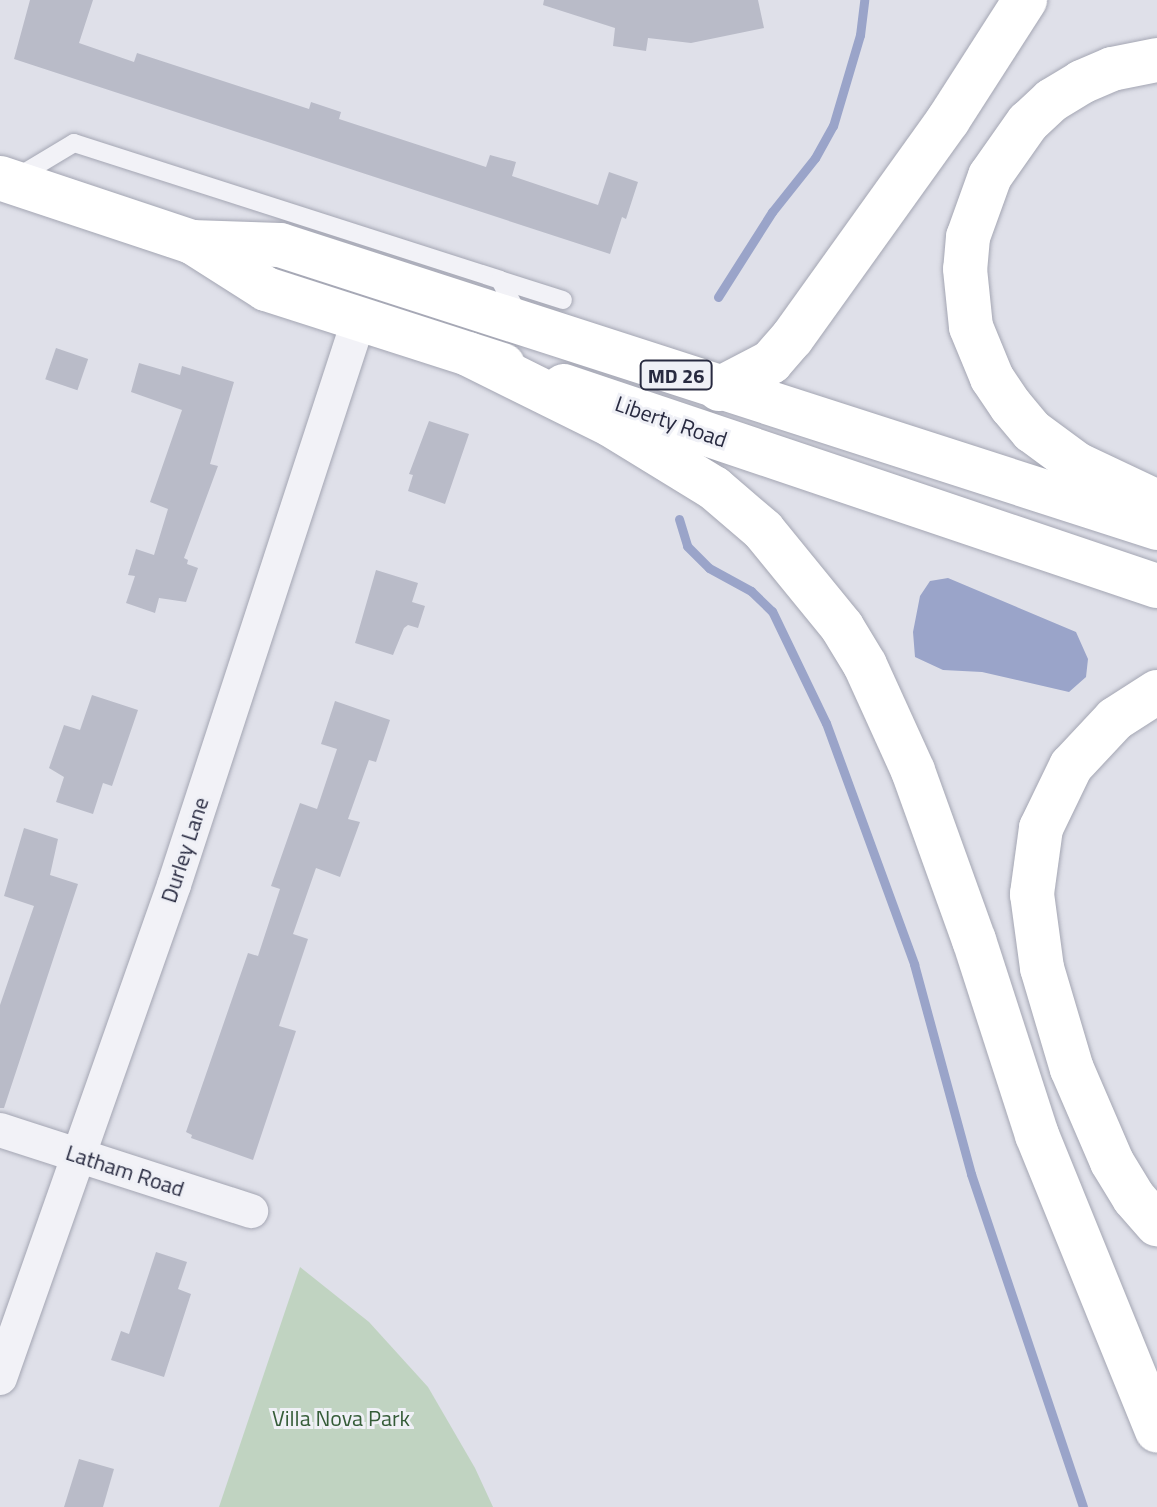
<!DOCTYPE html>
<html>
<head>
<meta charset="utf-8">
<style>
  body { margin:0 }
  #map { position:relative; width:1157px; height:1507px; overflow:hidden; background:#dfe0e9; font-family:"Titillium Web",sans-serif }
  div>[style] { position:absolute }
  .green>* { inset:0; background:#c0d3c1 }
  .water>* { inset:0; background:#9aa4c9 }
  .stream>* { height:9px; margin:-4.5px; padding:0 4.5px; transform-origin:4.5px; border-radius:4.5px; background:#9aa4c9 }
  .building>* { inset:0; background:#b9bbc8; transform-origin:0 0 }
  .roads { filter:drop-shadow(0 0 2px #a4a6b3) drop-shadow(0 0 2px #a4a6b3) }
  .service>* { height:18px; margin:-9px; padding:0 9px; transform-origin:9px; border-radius:9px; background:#f2f2f7 }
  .minor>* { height:34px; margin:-17px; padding:0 17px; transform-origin:17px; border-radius:17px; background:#f2f2f7 }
  .primary>* { height:44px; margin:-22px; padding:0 22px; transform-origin:22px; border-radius:22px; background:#fff }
  .motorway>* { height:44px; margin:-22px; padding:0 22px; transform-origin:22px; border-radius:22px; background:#fff }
  span { translate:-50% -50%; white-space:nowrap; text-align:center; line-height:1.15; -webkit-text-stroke:6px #eff0f6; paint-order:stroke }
  .shield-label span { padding:2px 6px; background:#eff0f6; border:2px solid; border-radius:6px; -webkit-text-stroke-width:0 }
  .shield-label { font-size:20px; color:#282a40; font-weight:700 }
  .street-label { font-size:22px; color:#282a40 }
  .park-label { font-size:22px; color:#355c38 }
</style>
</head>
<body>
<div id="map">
  <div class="green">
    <div style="clip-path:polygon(300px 1267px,369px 1322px,428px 1387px,475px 1468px,493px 1507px,219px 1507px)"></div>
  </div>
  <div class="water">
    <div style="clip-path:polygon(948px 578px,1076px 632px,1088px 659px,1086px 677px,1069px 692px,982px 672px,943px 670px,915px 657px,913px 632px,920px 596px,930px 581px)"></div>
  </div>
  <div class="stream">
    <div style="left:718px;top:297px;width:101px;rotate:-57.6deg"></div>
    <div style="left:772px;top:212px;width:69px;rotate:-51.5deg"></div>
    <div style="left:815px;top:158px;width:37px;rotate:-61deg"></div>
    <div style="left:833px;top:126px;width:95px;rotate:-73.5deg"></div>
    <div style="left:860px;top:35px;width:35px;rotate:-83deg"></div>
    <div style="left:679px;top:519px;width:28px;rotate:73deg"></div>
    <div style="left:687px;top:546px;width:31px;rotate:45deg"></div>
    <div style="left:709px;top:568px;width:48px;rotate:28.7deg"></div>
    <div style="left:751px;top:591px;width:29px;rotate:44deg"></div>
    <div style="left:772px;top:611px;width:124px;rotate:64.3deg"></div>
    <div style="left:826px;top:723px;width:257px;rotate:69.9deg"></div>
    <div style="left:914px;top:964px;width:218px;rotate:74.8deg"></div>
    <div style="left:971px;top:1174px;width:351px;rotate:71.4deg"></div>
  </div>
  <div class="building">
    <div style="clip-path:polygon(30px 0,93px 0,79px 43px,134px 62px,137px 53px,309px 109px,311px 102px,341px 112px,339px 119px,486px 167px,490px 155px,516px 162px,512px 176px,598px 205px,609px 172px,638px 182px,626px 219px,622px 217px,610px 254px,14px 59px)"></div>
    <div style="clip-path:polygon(544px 0,758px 0,764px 28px,691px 43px,648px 38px,646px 51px,613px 46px,615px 28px,543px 5px)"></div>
    <div style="left:56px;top:348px;width:34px;height:33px;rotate:19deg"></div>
    <div style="clip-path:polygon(139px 363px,180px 375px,182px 366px,234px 382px,210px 464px,218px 466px,184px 558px,188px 560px,187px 564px,198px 568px,186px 602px,159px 598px,155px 613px,126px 603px,135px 576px,128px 575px,136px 549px,154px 555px,168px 509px,150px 502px,182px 410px,131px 392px)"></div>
    <div style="clip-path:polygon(429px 421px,469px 434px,445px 504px,408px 491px,413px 475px,409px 474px)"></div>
    <div style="clip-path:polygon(376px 570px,418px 583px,412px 602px,425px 606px,418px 628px,408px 625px,404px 628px,393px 655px,355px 643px)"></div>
    <div style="clip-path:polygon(92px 695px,138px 710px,112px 786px,103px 783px,93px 814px,56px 802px,64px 777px,49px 768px,64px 725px,80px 730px)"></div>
    <div style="clip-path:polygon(335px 701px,390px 720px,376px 762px,369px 760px,348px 819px,360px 822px,340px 877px,316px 868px,293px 934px,308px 939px,279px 1026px,296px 1031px,253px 1160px,191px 1138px,192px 1135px,186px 1132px,248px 953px,258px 956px,280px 889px,271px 886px,300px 803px,317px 809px,337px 749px,321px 744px)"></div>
    <div style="clip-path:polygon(24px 828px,58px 839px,50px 875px,78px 884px,4px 1108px,0 1108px,0 1005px,34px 906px,4px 896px)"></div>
    <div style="clip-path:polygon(156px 1252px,187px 1262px,178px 1289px,191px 1294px,164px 1377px,111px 1360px,121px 1331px,129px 1334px)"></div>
    <div style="clip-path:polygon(79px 1459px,114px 1469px,103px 1507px,64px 1507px)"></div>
  </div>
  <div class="roads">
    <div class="service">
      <div style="left:14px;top:179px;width:70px;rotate:-31deg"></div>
      <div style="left:74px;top:143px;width:447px;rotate:17.8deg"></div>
      <div style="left:500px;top:280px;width:41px;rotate:62.2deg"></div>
      <div style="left:500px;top:280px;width:66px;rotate:17.6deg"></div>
    </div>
    <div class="minor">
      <div style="left:0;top:1130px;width:264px;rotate:17.9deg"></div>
      <div style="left:0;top:1378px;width:523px;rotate:-70.56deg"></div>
      <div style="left:174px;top:885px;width:595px;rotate:-71.9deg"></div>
    </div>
    <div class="primary">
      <div style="left:0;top:178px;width:202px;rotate:18.4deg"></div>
      <div style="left:192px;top:242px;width:88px;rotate:32.4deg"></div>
      <div style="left:266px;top:289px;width:249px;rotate:17.8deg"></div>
      <div style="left:192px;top:242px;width:88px;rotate:2deg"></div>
      <div style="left:280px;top:245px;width:922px;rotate:17.88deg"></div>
      <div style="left:564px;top:386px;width:626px;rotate:18.64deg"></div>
    </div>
    <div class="motorway">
      <div style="left:1157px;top:60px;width:46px;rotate:168.7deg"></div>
      <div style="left:1112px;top:69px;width:33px;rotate:157deg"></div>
      <div style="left:1082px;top:82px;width:35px;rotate:149deg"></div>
      <div style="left:1052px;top:100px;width:33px;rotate:137deg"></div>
      <div style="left:1028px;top:122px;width:66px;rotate:125.1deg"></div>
      <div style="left:990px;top:176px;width:65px;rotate:109.8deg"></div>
      <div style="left:968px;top:237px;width:32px;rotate:95deg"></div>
      <div style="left:965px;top:269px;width:58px;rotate:84.1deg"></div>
      <div style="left:971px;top:327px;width:55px;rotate:67.6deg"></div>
      <div style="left:992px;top:378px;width:34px;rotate:56deg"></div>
      <div style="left:1011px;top:406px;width:33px;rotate:50deg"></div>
      <div style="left:1032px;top:431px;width:56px;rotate:36.3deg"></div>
      <div style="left:1077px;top:464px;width:89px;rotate:25.4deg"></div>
      <div style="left:468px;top:354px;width:160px;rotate:26.4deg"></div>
      <div style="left:611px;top:425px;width:121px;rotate:31.5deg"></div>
      <div style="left:714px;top:488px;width:65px;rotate:40.6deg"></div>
      <div style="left:763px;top:530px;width:125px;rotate:50.8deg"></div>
      <div style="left:842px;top:627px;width:44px;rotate:58.8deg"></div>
      <div style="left:865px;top:665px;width:116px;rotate:65.6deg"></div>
      <div style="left:913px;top:771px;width:180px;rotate:70.2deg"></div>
      <div style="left:974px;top:940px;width:205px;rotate:72.1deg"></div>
      <div style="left:1037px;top:1135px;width:319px;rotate:67.9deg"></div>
      <div style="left:719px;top:389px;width:59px;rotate:-27.4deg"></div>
      <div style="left:771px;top:362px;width:32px;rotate:-49deg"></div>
      <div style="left:792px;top:338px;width:268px;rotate:-54.4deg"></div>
      <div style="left:948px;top:120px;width:143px;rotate:-57.3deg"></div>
      <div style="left:1157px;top:692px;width:50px;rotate:147.3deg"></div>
      <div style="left:1115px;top:719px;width:64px;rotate:133.1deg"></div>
      <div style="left:1071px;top:766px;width:69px;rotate:115.8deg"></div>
      <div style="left:1041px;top:828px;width:67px;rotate:97.8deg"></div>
      <div style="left:1032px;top:894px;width:75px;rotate:82.3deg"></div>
      <div style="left:1042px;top:968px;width:105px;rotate:73.5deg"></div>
      <div style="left:1072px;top:1069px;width:101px;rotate:66.7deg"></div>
      <div style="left:1112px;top:1162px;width:42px;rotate:58.6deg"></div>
      <div style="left:1134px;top:1198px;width:35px;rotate:49deg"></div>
    </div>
  </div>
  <div class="shield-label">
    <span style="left:676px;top:375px">MD 26</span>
  </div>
  <div class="street-label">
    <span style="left:671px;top:422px;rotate:19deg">Liberty Road</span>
    <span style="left:185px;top:850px;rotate:-72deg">Durley Lane</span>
    <span style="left:125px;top:1171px;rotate:18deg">Latham Road</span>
  </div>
  <div class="park-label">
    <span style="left:341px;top:1419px">Villa Nova Park</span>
  </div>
</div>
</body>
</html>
